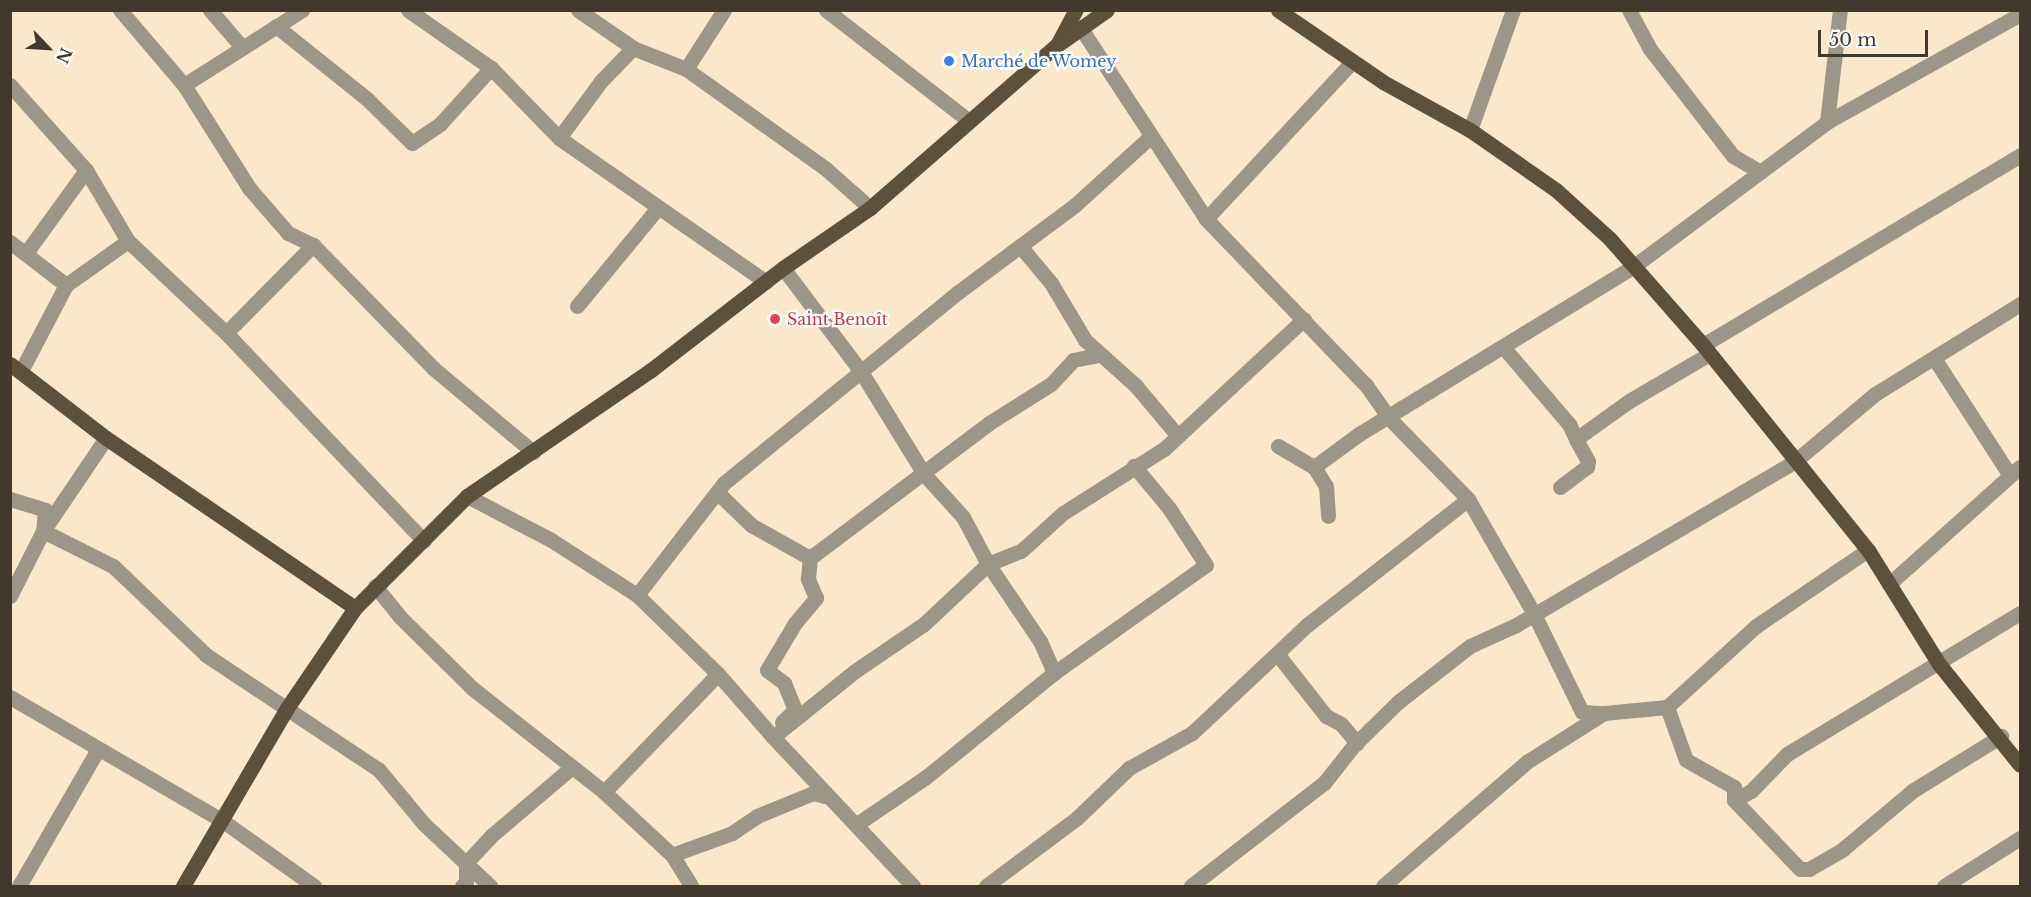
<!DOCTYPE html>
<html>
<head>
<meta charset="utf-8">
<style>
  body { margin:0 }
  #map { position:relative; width:2031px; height:897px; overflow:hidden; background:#fbe8cb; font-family:"Libre Baskerville",serif }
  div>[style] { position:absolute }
  .minor>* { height:15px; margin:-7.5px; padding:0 7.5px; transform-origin:7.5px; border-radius:7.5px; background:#9c9689 }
  .major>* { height:15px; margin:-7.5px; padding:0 7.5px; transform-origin:7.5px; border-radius:7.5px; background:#5c513b }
  .dots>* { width:16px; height:16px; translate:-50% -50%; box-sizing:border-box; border:3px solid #fff; border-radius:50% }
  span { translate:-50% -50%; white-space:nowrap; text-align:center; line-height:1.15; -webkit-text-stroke:4.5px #fff; paint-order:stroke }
  .shop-label { font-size:16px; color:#366cbe }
  .left { translate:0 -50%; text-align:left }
  .health-label { font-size:16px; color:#be3a42 }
  .frame { position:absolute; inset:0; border:12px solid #41392e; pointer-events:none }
  .north { position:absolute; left:18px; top:18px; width:60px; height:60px; -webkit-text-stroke:4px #fff; paint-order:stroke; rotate:115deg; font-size:16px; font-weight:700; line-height:24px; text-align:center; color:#41392e }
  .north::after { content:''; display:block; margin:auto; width:21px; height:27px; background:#41392e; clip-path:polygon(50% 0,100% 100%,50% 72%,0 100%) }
  .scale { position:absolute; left:1818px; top:30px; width:110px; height:27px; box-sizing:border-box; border:3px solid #41392e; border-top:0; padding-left:8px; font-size:18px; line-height:21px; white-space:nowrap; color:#41392e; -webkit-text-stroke:4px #fff; paint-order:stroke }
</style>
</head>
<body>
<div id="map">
  <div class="minor">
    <div style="left:120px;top:10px;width:99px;rotate:49.5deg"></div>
    <div style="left:184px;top:85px;width:122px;rotate:57.7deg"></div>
    <div style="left:249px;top:188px;width:60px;rotate:49.1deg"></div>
    <div style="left:288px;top:233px;width:28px;rotate:26deg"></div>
    <div style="left:313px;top:245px;width:172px;rotate:45.7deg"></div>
    <div style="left:433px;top:368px;width:131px;rotate:40deg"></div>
    <div style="left:210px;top:10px;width:49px;rotate:49.1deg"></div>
    <div style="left:408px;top:10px;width:101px;rotate:34.9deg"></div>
    <div style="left:491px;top:68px;width:98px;rotate:45.8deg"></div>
    <div style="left:559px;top:138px;width:252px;rotate:34.8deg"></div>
    <div style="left:578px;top:10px;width:67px;rotate:34.6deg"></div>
    <div style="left:633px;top:48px;width:57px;rotate:21.6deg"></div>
    <div style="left:686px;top:69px;width:172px;rotate:35.5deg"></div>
    <div style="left:826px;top:169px;width:59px;rotate:41.6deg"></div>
    <div style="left:826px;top:10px;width:181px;rotate:37.8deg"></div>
    <div style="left:1629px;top:10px;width:44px;rotate:61.7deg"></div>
    <div style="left:1650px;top:49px;width:135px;rotate:52.2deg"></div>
    <div style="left:1733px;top:156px;width:32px;rotate:30deg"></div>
    <div style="left:276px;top:26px;width:117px;rotate:38.7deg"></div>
    <div style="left:367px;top:99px;width:63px;rotate:44.4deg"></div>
    <div style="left:412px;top:143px;width:34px;rotate:-34deg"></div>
    <div style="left:440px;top:124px;width:76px;rotate:-47.7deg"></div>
    <div style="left:1082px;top:30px;width:226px;rotate:56.7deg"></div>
    <div style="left:1206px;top:219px;width:231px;rotate:46.1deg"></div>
    <div style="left:1366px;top:385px;width:39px;rotate:55deg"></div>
    <div style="left:1388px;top:417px;width:115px;rotate:45.7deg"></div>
    <div style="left:1468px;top:499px;width:133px;rotate:60.1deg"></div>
    <div style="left:1534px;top:614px;width:109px;rotate:63.9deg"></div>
    <div style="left:1582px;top:712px;width:22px;rotate:3deg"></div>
    <div style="left:686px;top:69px;width:70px;rotate:-57.2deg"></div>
    <div style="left:10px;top:85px;width:114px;rotate:48.2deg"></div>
    <div style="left:86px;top:170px;width:82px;rotate:59.4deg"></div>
    <div style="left:128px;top:241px;width:134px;rotate:43.2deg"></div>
    <div style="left:226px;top:333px;width:287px;rotate:46.4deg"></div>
    <div style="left:184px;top:85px;width:140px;rotate:-32.4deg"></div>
    <div style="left:1827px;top:122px;width:113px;rotate:-83.4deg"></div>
    <div style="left:1470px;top:130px;width:127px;rotate:-70.3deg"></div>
    <div style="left:559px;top:138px;width:71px;rotate:-53.6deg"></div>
    <div style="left:601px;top:81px;width:46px;rotate:-45.9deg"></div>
    <div style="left:1206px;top:219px;width:214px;rotate:-47.1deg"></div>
    <div style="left:10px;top:242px;width:71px;rotate:37.5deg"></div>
    <div style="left:1020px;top:246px;width:48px;rotate:50deg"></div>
    <div style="left:1051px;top:283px;width:66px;rotate:59.2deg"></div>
    <div style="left:1085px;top:340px;width:69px;rotate:42deg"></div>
    <div style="left:1136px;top:386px;width:65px;rotate:50deg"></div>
    <div style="left:26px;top:253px;width:102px;rotate:-54.1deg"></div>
    <div style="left:783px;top:268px;width:128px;rotate:53deg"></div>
    <div style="left:860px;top:370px;width:122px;rotate:58.4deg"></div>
    <div style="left:924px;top:474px;width:58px;rotate:47.8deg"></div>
    <div style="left:963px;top:517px;width:53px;rotate:62deg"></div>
    <div style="left:988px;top:564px;width:93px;rotate:56deg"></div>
    <div style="left:1040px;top:641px;width:35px;rotate:66deg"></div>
    <div style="left:577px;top:306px;width:126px;rotate:-50.5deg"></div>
    <div style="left:226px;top:333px;width:124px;rotate:-45.3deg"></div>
    <div style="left:1703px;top:345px;width:370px;rotate:-30.9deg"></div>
    <div style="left:1504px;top:348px;width:100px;rotate:49.5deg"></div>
    <div style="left:1569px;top:424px;width:17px;rotate:65deg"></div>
    <div style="left:1576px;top:439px;width:65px;rotate:-35.6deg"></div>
    <div style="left:1629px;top:401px;width:93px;rotate:-30.4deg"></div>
    <div style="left:1934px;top:358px;width:138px;rotate:57.1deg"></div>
    <div style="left:21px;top:371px;width:97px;rotate:-62.4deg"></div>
    <div style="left:66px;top:285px;width:76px;rotate:-35.4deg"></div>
    <div style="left:1278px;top:446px;width:42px;rotate:30.3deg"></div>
    <div style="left:1314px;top:467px;width:56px;rotate:-36.3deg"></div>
    <div style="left:1359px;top:434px;width:322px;rotate:-31.4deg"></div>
    <div style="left:1634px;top:266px;width:241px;rotate:-36.7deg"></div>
    <div style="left:1827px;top:122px;width:221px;rotate:-29.2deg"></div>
    <div style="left:1314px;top:467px;width:22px;rotate:58deg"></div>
    <div style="left:1326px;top:486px;width:30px;rotate:86deg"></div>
    <div style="left:1560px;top:487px;width:34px;rotate:-37deg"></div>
    <div style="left:1587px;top:467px;width:6px;rotate:-81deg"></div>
    <div style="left:1588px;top:461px;width:25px;rotate:-119deg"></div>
    <div style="left:717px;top:492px;width:47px;rotate:44.1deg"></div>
    <div style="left:751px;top:525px;width:68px;rotate:29.2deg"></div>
    <div style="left:467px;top:496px;width:95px;rotate:27.6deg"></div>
    <div style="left:551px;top:540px;width:102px;rotate:32.6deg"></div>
    <div style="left:637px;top:595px;width:113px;rotate:44.3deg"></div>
    <div style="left:718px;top:674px;width:84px;rotate:48.9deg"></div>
    <div style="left:10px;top:499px;width:37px;rotate:17deg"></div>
    <div style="left:45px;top:510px;width:21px;rotate:95deg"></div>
    <div style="left:43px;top:531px;width:78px;rotate:26.6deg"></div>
    <div style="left:113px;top:566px;width:129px;rotate:43.7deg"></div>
    <div style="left:206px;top:655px;width:208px;rotate:33.6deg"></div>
    <div style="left:379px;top:770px;width:70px;rotate:50.2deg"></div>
    <div style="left:424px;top:824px;width:91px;rotate:43.2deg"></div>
    <div style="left:1889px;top:584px;width:176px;rotate:-41.8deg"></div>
    <div style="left:375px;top:586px;width:40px;rotate:51deg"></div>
    <div style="left:400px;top:617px;width:101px;rotate:44.6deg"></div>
    <div style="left:472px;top:688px;width:168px;rotate:38.2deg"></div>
    <div style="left:604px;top:792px;width:93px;rotate:42.8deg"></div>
    <div style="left:672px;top:855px;width:64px;rotate:-20.1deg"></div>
    <div style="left:732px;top:833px;width:30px;rotate:-34deg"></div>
    <div style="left:757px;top:816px;width:61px;rotate:-22.3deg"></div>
    <div style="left:813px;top:793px;width:12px;rotate:14deg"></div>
    <div style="left:637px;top:595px;width:142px;rotate:-52.2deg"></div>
    <div style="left:724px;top:483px;width:301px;rotate:-39.2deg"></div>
    <div style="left:957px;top:293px;width:147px;rotate:-36.7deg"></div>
    <div style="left:1075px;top:205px;width:100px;rotate:-42.2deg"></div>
    <div style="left:10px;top:596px;width:73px;rotate:-63.1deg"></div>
    <div style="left:43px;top:531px;width:112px;rotate:-55.9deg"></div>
    <div style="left:1278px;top:655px;width:78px;rotate:51.8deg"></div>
    <div style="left:1326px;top:716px;width:17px;rotate:28deg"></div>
    <div style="left:1341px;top:724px;width:25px;rotate:50deg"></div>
    <div style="left:10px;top:697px;width:246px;rotate:30.2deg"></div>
    <div style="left:223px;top:821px;width:112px;rotate:35.5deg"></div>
    <div style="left:1667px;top:707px;width:56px;rotate:70.3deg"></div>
    <div style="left:1686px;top:760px;width:55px;rotate:29.4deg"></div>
    <div style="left:1734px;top:787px;width:13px;rotate:90deg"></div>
    <div style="left:1734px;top:800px;width:95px;rotate:46.3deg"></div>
    <div style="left:1800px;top:869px;width:9px"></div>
    <div style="left:1809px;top:869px;width:39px;rotate:-30deg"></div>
    <div style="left:1843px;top:849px;width:90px;rotate:-40deg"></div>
    <div style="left:1912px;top:791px;width:105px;rotate:-31.7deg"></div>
    <div style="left:782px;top:722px;width:18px;rotate:-43deg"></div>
    <div style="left:795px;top:710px;width:29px;rotate:-112deg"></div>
    <div style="left:784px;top:683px;width:21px;rotate:-143deg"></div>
    <div style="left:767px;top:670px;width:55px;rotate:-59.2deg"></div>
    <div style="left:795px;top:623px;width:33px;rotate:-50deg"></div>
    <div style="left:816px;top:598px;width:21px;rotate:-113deg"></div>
    <div style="left:808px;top:579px;width:21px;rotate:-85deg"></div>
    <div style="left:810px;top:558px;width:224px;rotate:-37deg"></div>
    <div style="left:989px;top:423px;width:73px;rotate:-32.2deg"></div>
    <div style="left:1051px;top:384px;width:33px;rotate:-47deg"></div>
    <div style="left:1073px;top:360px;width:25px;rotate:-11deg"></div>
    <div style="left:604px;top:792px;width:164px;rotate:-46deg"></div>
    <div style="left:1734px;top:800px;width:19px;rotate:-28deg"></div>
    <div style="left:1751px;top:791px;width:52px;rotate:-45.8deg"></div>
    <div style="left:1787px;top:754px;width:272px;rotate:-31.2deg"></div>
    <div style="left:857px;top:824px;width:83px;rotate:-34.3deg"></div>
    <div style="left:926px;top:777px;width:165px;rotate:-39.1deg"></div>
    <div style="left:1054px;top:673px;width:186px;rotate:-35.4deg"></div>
    <div style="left:1206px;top:565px;width:68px;rotate:-123deg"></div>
    <div style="left:1169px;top:508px;width:55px;rotate:-129.8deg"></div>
    <div style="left:672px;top:855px;width:36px;rotate:58deg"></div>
    <div style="left:19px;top:886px;width:158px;rotate:-60deg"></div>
    <div style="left:462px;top:886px;width:5px;rotate:-37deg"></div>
    <div style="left:466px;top:883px;width:20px;rotate:-90deg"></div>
    <div style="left:466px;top:863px;width:37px;rotate:-47deg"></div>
    <div style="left:491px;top:836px;width:106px;rotate:-40.4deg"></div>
    <div style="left:913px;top:886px;width:204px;rotate:-133.2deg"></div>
    <div style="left:773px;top:737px;width:105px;rotate:-38.8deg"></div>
    <div style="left:855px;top:671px;width:83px;rotate:-34.3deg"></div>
    <div style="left:924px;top:624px;width:88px;rotate:-43.2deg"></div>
    <div style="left:988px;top:564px;width:35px;rotate:-22deg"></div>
    <div style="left:1021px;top:551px;width:57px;rotate:-42.1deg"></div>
    <div style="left:1063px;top:513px;width:120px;rotate:-32.4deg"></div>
    <div style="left:1164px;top:449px;width:191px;rotate:-42.9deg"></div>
    <div style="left:986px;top:886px;width:114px;rotate:-36.8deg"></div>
    <div style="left:1077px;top:818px;width:72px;rotate:-43.9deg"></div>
    <div style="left:1129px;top:768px;width:72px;rotate:-29.1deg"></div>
    <div style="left:1192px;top:733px;width:158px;rotate:-43.2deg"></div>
    <div style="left:1307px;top:625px;width:204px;rotate:-38deg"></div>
    <div style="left:1191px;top:886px;width:168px;rotate:-37.8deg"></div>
    <div style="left:1324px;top:783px;width:48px;rotate:-51.7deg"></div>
    <div style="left:1354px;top:745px;width:62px;rotate:-44.3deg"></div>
    <div style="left:1398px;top:702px;width:91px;rotate:-37.9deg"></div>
    <div style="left:1470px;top:646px;width:51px;rotate:-24.5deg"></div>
    <div style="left:1516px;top:625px;width:322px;rotate:-30.4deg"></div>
    <div style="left:1794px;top:462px;width:106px;rotate:-40deg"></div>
    <div style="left:1875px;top:394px;width:171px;rotate:-31.8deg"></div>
    <div style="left:1383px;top:886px;width:191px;rotate:-40.8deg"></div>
    <div style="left:1528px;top:761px;width:90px;rotate:-32.3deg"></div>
    <div style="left:1604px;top:713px;width:63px;rotate:-5.4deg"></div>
    <div style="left:1667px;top:707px;width:120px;rotate:-42.3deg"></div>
    <div style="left:1756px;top:626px;width:135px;rotate:-34.2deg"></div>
    <div style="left:1944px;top:886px;width:90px;rotate:-32.3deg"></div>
  </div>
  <div class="major">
    <div style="left:1278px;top:10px;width:127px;rotate:34.4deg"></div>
    <div style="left:1383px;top:82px;width:99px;rotate:28.9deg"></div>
    <div style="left:1470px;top:130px;width:105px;rotate:34.9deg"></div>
    <div style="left:1556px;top:190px;width:73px;rotate:42.2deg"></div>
    <div style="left:1610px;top:239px;width:141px;rotate:48.7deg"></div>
    <div style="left:1703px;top:345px;width:263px;rotate:51.2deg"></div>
    <div style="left:1868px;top:550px;width:134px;rotate:58.1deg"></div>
    <div style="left:1939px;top:664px;width:129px;rotate:51.3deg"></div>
    <div style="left:1057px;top:45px;width:40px;rotate:-62deg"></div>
    <div style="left:10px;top:364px;width:121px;rotate:37.6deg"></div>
    <div style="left:106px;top:438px;width:301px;rotate:34.3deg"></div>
    <div style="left:183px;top:886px;width:206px;rotate:-59.7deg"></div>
    <div style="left:287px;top:708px;width:121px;rotate:-55.8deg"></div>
    <div style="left:355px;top:608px;width:158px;rotate:-45deg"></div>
    <div style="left:467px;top:496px;width:223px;rotate:-34.4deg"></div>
    <div style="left:651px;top:370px;width:167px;rotate:-37.7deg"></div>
    <div style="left:783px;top:268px;width:106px;rotate:-34.6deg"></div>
    <div style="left:870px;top:208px;width:248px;rotate:-41.1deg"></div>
    <div style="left:1057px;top:45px;width:61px;rotate:-35deg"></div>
  </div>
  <div class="dots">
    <div style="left:949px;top:61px;background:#3f7fe0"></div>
    <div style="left:775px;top:319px;background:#e0444e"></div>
  </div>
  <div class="shop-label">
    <span class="left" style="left:961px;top:61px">Marché de Womey</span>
  </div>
  <div class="health-label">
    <span class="left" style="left:787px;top:319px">Saint Benoît</span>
  </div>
  <div class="frame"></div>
  <div class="north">N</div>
  <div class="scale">50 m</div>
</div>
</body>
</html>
